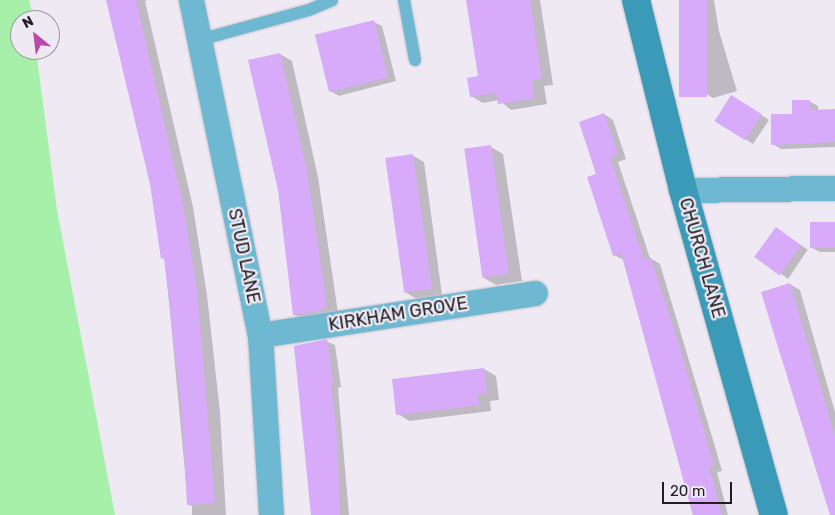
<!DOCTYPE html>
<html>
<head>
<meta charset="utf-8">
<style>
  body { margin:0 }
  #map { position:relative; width:835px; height:515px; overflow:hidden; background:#efe9f3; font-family:Rubik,sans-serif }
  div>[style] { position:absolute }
  .green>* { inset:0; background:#a6f0aa }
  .shadow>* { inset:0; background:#0003; transform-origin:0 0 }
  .building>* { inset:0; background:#d8aafa; transform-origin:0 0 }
  .roads { filter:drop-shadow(0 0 1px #cac4cd) drop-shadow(0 0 1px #cac4cd) }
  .lane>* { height:12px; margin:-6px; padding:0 6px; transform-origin:6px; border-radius:6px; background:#6fb8d1 }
  .street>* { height:25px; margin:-12.5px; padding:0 12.5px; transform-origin:12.5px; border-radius:12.5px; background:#6fb8d1 }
  .secondary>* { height:28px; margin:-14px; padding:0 14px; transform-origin:14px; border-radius:14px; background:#3b9ab8 }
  span { translate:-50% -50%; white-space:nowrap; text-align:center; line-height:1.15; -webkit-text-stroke:4.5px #efe9f3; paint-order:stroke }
  .street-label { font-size:18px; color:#201e22 }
  .north { position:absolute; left:10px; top:10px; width:50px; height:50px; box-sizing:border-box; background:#efe9f3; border:1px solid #9c989f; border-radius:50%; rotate:331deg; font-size:14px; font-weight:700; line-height:20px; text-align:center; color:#201e22 }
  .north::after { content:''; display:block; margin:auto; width:18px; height:22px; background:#b849a6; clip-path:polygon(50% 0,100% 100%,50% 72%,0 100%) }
  .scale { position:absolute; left:662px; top:482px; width:70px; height:22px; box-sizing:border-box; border:2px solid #201e22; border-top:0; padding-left:6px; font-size:15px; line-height:18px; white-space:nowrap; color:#201e22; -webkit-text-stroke:4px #efe9f3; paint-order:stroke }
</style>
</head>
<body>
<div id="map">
  <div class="green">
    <div style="clip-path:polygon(0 0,29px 0,31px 8px,33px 20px,20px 20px,20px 50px,36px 50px,57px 210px,115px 515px,0 515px)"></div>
  </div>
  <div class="shadow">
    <div style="clip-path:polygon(107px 0,148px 0,145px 1px,193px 207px,207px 295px,220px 412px,226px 515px,192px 515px,192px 506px,188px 504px,165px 259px,163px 258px,151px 184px)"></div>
    <div style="clip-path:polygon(468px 0,540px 0,553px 85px,544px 86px,547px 104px,511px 110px,499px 100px,483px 103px,471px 96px,479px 78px)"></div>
    <div style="clip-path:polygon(680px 0,714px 0,719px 31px,737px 91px,713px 98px,705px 93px)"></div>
    <div style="clip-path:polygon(374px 22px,382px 26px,396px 81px,339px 96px,330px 91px)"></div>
    <div style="clip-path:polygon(280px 54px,292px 61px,318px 177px,338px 313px,306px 321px,295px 315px)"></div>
    <div style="clip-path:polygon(739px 101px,769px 120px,753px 144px,715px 120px)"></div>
    <div style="clip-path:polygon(809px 101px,818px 106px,818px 111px,835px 110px,835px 147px,781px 149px,773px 144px,793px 115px)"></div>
    <div style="clip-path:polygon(604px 114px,613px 120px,626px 159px,618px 162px,650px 258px,660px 264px,716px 450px,722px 471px,717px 472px,728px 515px,693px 515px,624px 260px,614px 255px,598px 175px)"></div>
    <div style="clip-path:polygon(491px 147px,503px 154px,522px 281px,496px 285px,484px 278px)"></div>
    <div style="clip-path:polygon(412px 155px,424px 162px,442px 295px,417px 299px,405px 292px)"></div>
    <div style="clip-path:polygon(835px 223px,835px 252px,820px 252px,812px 248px)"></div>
    <div style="left:777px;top:229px;width:37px;height:35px;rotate:34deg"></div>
    <div style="clip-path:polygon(790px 284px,800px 290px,835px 412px,835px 515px,831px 515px,820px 475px)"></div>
    <div style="clip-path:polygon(326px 341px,335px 345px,341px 387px,338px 388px,349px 515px,312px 515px)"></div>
    <div style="clip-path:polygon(484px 369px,496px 376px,499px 400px,490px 401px,491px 411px,409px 421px,398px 414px)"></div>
  </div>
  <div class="building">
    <div style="clip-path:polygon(106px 0,136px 0,182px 200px,197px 288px,215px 503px,187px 505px,182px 415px,164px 258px,161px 259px,150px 184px)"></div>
    <div style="clip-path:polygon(466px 0,530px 0,542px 78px,532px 80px,535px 98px,498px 104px,496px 93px,470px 97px,467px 78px,478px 76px)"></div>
    <div style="left:679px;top:0;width:28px;height:97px"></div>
    <div style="left:374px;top:20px;width:59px;height:61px;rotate:76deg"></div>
    <div style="clip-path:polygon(280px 53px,307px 170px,327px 307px,322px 308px,322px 311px,293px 315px,278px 190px,248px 60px)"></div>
    <div style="left:731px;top:95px;width:36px;height:31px;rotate:32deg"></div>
    <div style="clip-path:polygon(792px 100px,810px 100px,810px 110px,835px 109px,835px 142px,771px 145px,771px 114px,792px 114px)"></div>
    <div style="clip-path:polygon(604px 113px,618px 154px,610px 157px,644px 260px,651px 258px,680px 348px,714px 466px,709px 467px,722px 515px,693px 515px,621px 253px,613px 256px,587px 177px,596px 174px,579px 122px)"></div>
    <div style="left:491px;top:145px;width:130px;height:27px;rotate:82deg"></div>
    <div style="left:413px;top:154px;width:136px;height:28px;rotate:82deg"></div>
    <div style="left:810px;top:222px;width:25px;height:26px"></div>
    <div style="left:776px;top:227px;width:31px;height:37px;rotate:36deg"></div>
    <div style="clip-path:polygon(790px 283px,835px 436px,835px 514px,830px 515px,761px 292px)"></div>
    <div style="clip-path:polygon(327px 339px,333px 383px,331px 384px,337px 437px,340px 515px,311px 515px,294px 346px)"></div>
    <div style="clip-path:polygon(484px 368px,487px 393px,478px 394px,479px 405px,396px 415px,392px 379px)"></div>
  </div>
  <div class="roads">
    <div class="lane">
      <div style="left:404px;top:0;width:61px;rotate:79.6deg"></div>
      <div style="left:199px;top:40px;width:114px;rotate:-15.3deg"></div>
      <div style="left:309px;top:10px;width:25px;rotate:-23deg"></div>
    </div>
    <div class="street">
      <div style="left:191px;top:0;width:342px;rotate:78.4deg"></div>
      <div style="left:260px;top:335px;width:180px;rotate:86.5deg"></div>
      <div style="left:683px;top:190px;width:152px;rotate:-0.8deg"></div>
      <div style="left:260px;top:335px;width:278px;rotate:-8.7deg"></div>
    </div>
    <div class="secondary">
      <div style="left:636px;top:0;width:196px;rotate:76.1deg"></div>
      <div style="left:683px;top:190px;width:337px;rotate:74.4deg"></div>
    </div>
  </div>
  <div class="street-label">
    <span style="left:244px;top:256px;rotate:78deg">STUD LANE</span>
    <span style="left:702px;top:258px;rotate:74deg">CHURCH LANE</span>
    <span style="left:398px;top:314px;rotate:-9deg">KIRKHAM GROVE</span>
  </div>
  <div class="north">N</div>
  <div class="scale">20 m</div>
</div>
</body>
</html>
